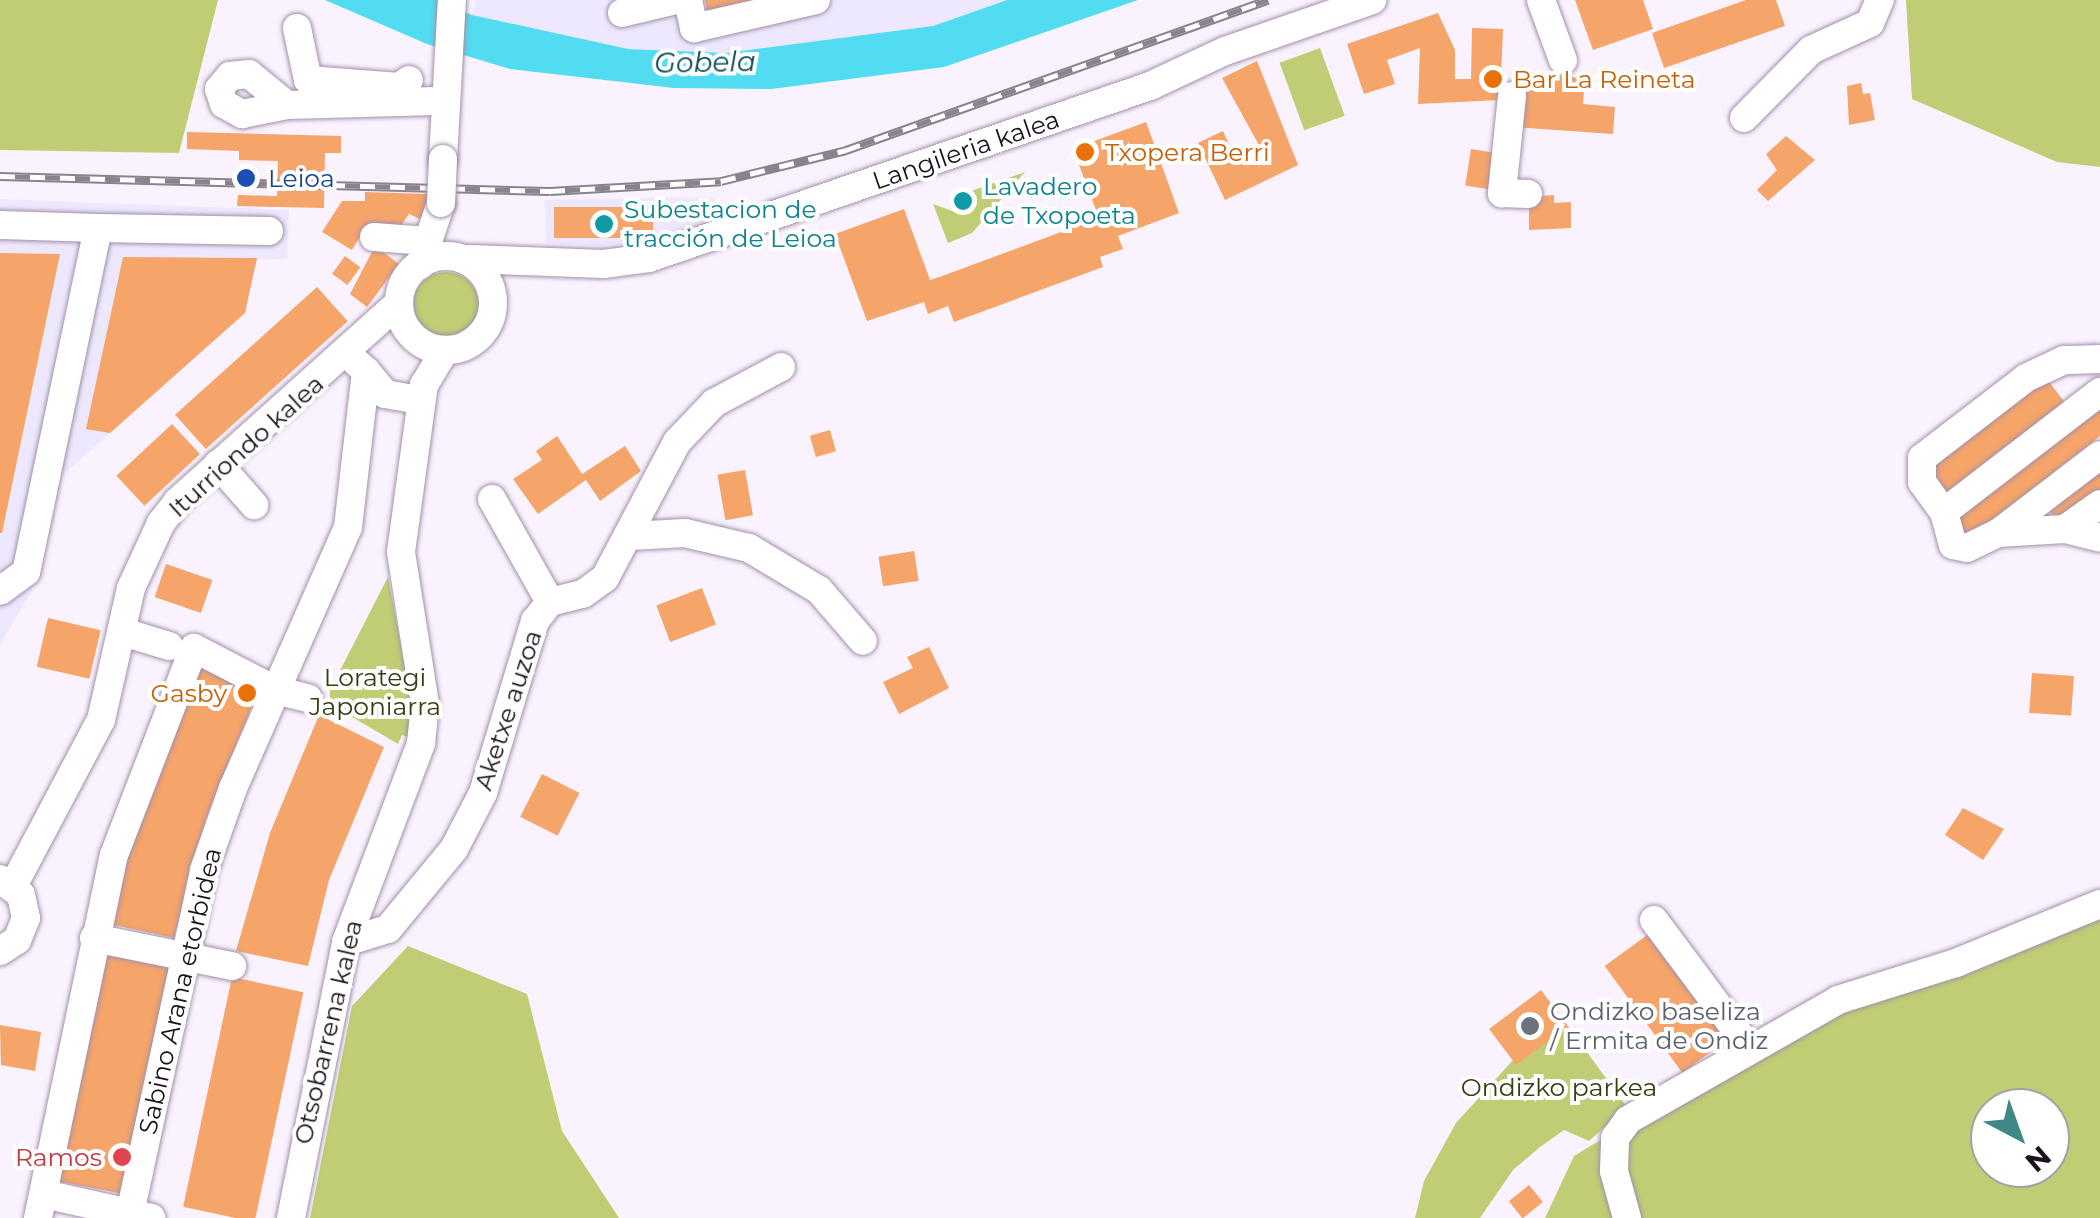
<!DOCTYPE html>
<html>
<head>
<meta charset="utf-8">
<style>
  body { margin:0 }
  #map { position:relative; width:2100px; height:1218px; overflow:hidden; background:#faf2fe; font-family:Montserrat,sans-serif }
  div>[style] { position:absolute }
  .industrial>* { inset:0; background:#ede8fd }
  .green>* { inset:0; background:#c0cd74; transform-origin:0 0 }
  .round { border-radius:50% }
  .water>* { inset:0; background:#51dcf1 }
  .building>* { inset:0; background:#f5a46a; transform-origin:0 0 }
  .roads { filter:drop-shadow(0 0 2px #a290ab) drop-shadow(0 0 2px #a290ab) }
  .minor>* { height:28px; margin:-14px; padding:0 14px; transform-origin:14px; border-radius:14px; background:#fff }
  .minor>.ring { margin:-14px; padding:0; box-sizing:content-box; background:none; border:28px solid #fff; border-radius:50% }
  .rail>* { height:9px; margin-top:-4.5px; transform-origin:0; background:repeating-linear-gradient(90deg,#fff 0 15px,#8a828d 0 30px); box-sizing:border-box; border-block:2px solid #8a828d }
  .bridges { filter:drop-shadow(0 0 2px #a290ab) drop-shadow(0 0 2px #a290ab) }
  .minor-bridge>* { height:28px; margin:-14px; padding:0 14px; transform-origin:14px; border-radius:14px; background:#fff }
  .dots>* { width:28px; height:28px; translate:-50% -50%; box-sizing:border-box; border:5px solid #fff; border-radius:50% }
  span { translate:-50% -50%; white-space:nowrap; text-align:center; line-height:1.15; -webkit-text-stroke:8px #fff; paint-order:stroke }
  .food-label { font-size:25px; color:#c56008 }
  .left { translate:0 -50%; text-align:left }
  .right { translate:-100% -50%; text-align:right }
  .street-label { font-size:25px; color:#1a131d }
  .transit-label { font-size:25px; color:#164399 }
  .culture-label { font-size:25px; color:#0d838f }
  .park-label { font-size:25px; color:#373c13 }
  .worship-label { font-size:25px; color:#5b616d }
  .health-label { font-size:25px; color:#be3a42 }
  .water-label { font-size:28px; color:#0d4b54; font-style:italic }
  .north { position:absolute; left:1970px; top:1088px; width:100px; height:100px; box-sizing:border-box; background:#fff; border:2px solid #a3a1a5; border-radius:50%; rotate:139deg; font-size:28px; font-weight:700; line-height:40px; text-align:center; color:#1a131d }
  .north::after { content:''; display:block; margin:auto; width:35px; height:45px; background:#408886; clip-path:polygon(50% 0,100% 100%,50% 72%,0 100%) }
</style>
</head>
<body>
<div id="map">
  <div class="industrial">
    <div style="clip-path:polygon(476px 0,1005px 0,933px 26px,726px 53px,628px 49px,472px 15px)"></div>
    <div style="clip-path:polygon(714px 197px,713px 218px,653px 238px,601px 246px,546px 243px,545px 200px)"></div>
    <div style="clip-path:polygon(0 199px,289px 210px,287px 259px,257px 259px,245px 313px,56px 481px,32px 590px,0 645px)"></div>
  </div>
  <div class="green">
    <div style="clip-path:polygon(0 0,218px 0,179px 153px,0 150px)"></div>
    <div style="clip-path:polygon(1906px 0,2100px 0,2100px 167px,2057px 162px,1912px 99px)"></div>
    <div style="left:1320px;top:48px;width:72px;height:43px;rotate:70deg"></div>
    <div style="clip-path:polygon(1025px 172px,972px 233px,948px 243px,933px 204px,955px 212px,975px 206px,971px 191px)"></div>
    <div class="round" style="left:413px;top:272px;width:66px;height:66px"></div>
    <div style="clip-path:polygon(388px 577px,412px 705px,411px 738px,402px 735px,398px 744px,330px 704px,330px 690px)"></div>
    <div style="clip-path:polygon(evenodd,2093px 908px,2100px 922px,2100px 1218px,1545px 1218px,1574px 1156px,1750px 1049px,2093px 908px,1990px 1108px,2050px 1108px,2050px 1168px,1990px 1168px,1990px 1108px)"></div>
    <div style="clip-path:polygon(408px 946px,527px 994px,562px 1131px,619px 1218px,310px 1218px,352px 1006px)"></div>
    <div style="clip-path:polygon(1568px 1026px,1627px 1107px,1589px 1141px,1564px 1130px,1540px 1147px,1513px 1170px,1480px 1218px,1415px 1218px,1424px 1181px,1456px 1123px,1512px 1061px)"></div>
  </div>
  <div class="water">
    <div style="clip-path:polygon(325px 0,439px 0,472px 15px,628px 49px,726px 53px,933px 26px,1007px 0,1138px 0,944px 67px,771px 89px,674px 88px,510px 69px,427px 44px)"></div>
  </div>
  <div class="building">
    <div style="clip-path:polygon(705px 0,782px 0,709px 20px)"></div>
    <div style="clip-path:polygon(1575px 0,1643px 0,1653px 29px,1593px 50px)"></div>
    <div style="clip-path:polygon(1746px 0,1776px 0,1785px 26px,1664px 68px,1652px 33px)"></div>
    <div style="clip-path:polygon(1438px 13px,1455px 50px,1455px 79px,1471px 79px,1472px 28px,1503px 29px,1500px 100px,1418px 104px,1420px 48px,1387px 60px,1395px 84px,1364px 94px,1347px 44px)"></div>
    <div style="clip-path:polygon(1257px 61px,1298px 165px,1225px 200px,1198px 143px,1223px 131px,1237px 162px,1256px 153px,1260px 147px,1222px 78px)"></div>
    <div style="clip-path:polygon(1519px 73px,1585px 78px,1583px 104px,1615px 107px,1613px 134px,1514px 127px)"></div>
    <div style="clip-path:polygon(1861px 83px,1863px 94px,1870px 93px,1875px 120px,1849px 125px,1847px 86px)"></div>
    <div style="clip-path:polygon(1146px 122px,1179px 213px,1118px 236px,1123px 249px,1100px 257px,1103px 267px,954px 322px,948px 306px,928px 314px,924px 302px,867px 321px,835px 234px,904px 209px,930px 280px,945px 275px,1099px 218px,1073px 149px)"></div>
    <div style="clip-path:polygon(187px 132px,341px 136px,341px 153px,325px 153px,324px 208px,237px 206px,238px 195px,277px 196px,278px 161px,239px 160px,239px 151px,187px 149px)"></div>
    <div style="clip-path:polygon(1786px 136px,1815px 160px,1768px 201px,1757px 190px,1777px 170px,1766px 154px)"></div>
    <div style="left:1471px;top:149px;width:32px;height:37px;rotate:9deg"></div>
    <div style="left:971px;top:191px;width:15px;height:22px;rotate:70deg"></div>
    <div style="clip-path:polygon(365px 192px,428px 194px,425px 211px,420px 219px,409px 214px,398px 230px,365px 228px,352px 250px,322px 232px,342px 201px,365px 201px)"></div>
    <div style="clip-path:polygon(1554px 195px,1554px 203px,1571px 202px,1571px 228px,1529px 230px,1529px 197px)"></div>
    <div style="left:653px;top:207px;width:31px;height:99px;rotate:90deg"></div>
    <div style="clip-path:polygon(375px 246px,399px 264px,367px 307px,350px 294px)"></div>
    <div style="clip-path:polygon(0 253px,60px 254px,2px 533px,0 533px)"></div>
    <div style="left:345px;top:256px;width:19px;height:22px;rotate:36deg"></div>
    <div style="clip-path:polygon(123px 257px,257px 258px,245px 313px,110px 433px,86px 429px)"></div>
    <div style="left:317px;top:287px;width:46px;height:191px;rotate:48deg"></div>
    <div style="left:2044px;top:375px;width:38px;height:150px;rotate:53deg"></div>
    <div style="clip-path:polygon(2100px 401px,2100px 436px,1967px 540px,1947px 518px)"></div>
    <div style="left:172px;top:424px;width:41px;height:76px;rotate:47deg"></div>
    <div style="left:830px;top:430px;width:22px;height:21px;rotate:74deg"></div>
    <div style="clip-path:polygon(557px 436px,582px 474px,625px 446px,641px 471px,600px 501px,586px 480px,538px 514px,513px 479px,542px 460px,536px 451px)"></div>
    <div style="clip-path:polygon(2100px 459px,2100px 490px,2058px 521px,2043px 502px)"></div>
    <div style="left:745px;top:470px;width:46px;height:28px;rotate:80deg"></div>
    <div style="left:914px;top:551px;width:30px;height:36px;rotate:81deg"></div>
    <div style="left:166px;top:564px;width:49px;height:35px;rotate:19deg"></div>
    <div style="left:702px;top:588px;width:39px;height:49px;rotate:69deg"></div>
    <div style="left:48px;top:618px;width:54px;height:50px;rotate:13deg"></div>
    <div style="clip-path:polygon(929px 647px,949px 688px,899px 714px,883px 682px,913px 668px,907px 657px)"></div>
    <div style="clip-path:polygon(198px 655px,259px 689px,206px 819px,174px 938px,105px 923px)"></div>
    <div style="left:2032px;top:673px;width:42px;height:40px;rotate:4deg"></div>
    <div style="clip-path:polygon(319px 715px,384px 747px,329px 880px,308px 966px,236px 951px,270px 833px)"></div>
    <div style="left:542px;top:774px;width:42px;height:48px;rotate:27deg"></div>
    <div style="clip-path:polygon(1963px 808px,2004px 829px,1983px 860px,1945px 835px)"></div>
    <div style="left:1650px;top:933px;width:132px;height:56px;rotate:54deg"></div>
    <div style="left:100px;top:950px;width:71px;height:235px;rotate:11deg"></div>
    <div style="left:232px;top:977px;width:73px;height:235px;rotate:12deg"></div>
    <div style="left:1541px;top:990px;width:45px;height:65px;rotate:53deg"></div>
    <div style="clip-path:polygon(0 1025px,41px 1032px,35px 1071px,1px 1065px)"></div>
    <div style="left:1529px;top:1185px;width:22px;height:26px;rotate:51deg"></div>
  </div>
  <div class="roads">
    <div class="minor">
      <div style="left:688px;top:0;width:29px;rotate:78deg"></div>
      <div style="left:694px;top:28px;width:125px;rotate:-12.9deg"></div>
      <div style="left:1541px;top:0;width:64px;rotate:69.9deg"></div>
      <div style="left:622px;top:13px;width:56px;rotate:-13.5deg"></div>
      <div style="left:297px;top:28px;width:53px;rotate:78.1deg"></div>
      <div style="left:308px;top:80px;width:91px;rotate:4.4deg"></div>
      <div style="left:399px;top:87px;width:12px;rotate:-35deg"></div>
      <div style="left:1512px;top:96px;width:98px;rotate:95.9deg"></div>
      <div style="left:1502px;top:193px;width:26px;rotate:2deg"></div>
      <div style="left:287px;top:105px;width:49px;rotate:-140.8deg"></div>
      <div style="left:249px;top:74px;width:19px;rotate:174deg"></div>
      <div style="left:230px;top:76px;width:17px;rotate:130deg"></div>
      <div style="left:219px;top:89px;width:16px;rotate:72deg"></div>
      <div style="left:224px;top:104px;width:21px;rotate:29deg"></div>
      <div style="left:242px;top:114px;width:46px;rotate:-11.3deg"></div>
      <div style="left:287px;top:105px;width:158px;rotate:-1.5deg"></div>
      <div style="left:1744px;top:118px;width:95px;rotate:-45.4deg"></div>
      <div style="left:1811px;top:50px;width:65px;rotate:-24.6deg"></div>
      <div style="left:1870px;top:23px;width:25px;rotate:-67deg"></div>
      <div style="left:443px;top:159px;width:159px;rotate:-86.8deg"></div>
      <div style="left:0;top:225px;width:98px;rotate:1.8deg"></div>
      <div style="left:98px;top:228px;width:351px;rotate:101.8deg"></div>
      <div style="left:26px;top:572px;width:32px;rotate:144deg"></div>
      <div style="left:98px;top:228px;width:171px;rotate:1deg"></div>
      <div style="left:374px;top:237px;width:54px;rotate:4.2deg"></div>
      <div class="ring" style="left:399px;top:256px;width:66px;height:66px"></div>
      <div style="left:470px;top:259px;width:133px;rotate:2.2deg"></div>
      <div style="left:603px;top:264px;width:46px;rotate:-7.4deg"></div>
      <div style="left:649px;top:258px;width:530px;rotate:-18.95deg"></div>
      <div style="left:1150px;top:86px;width:83px;rotate:-25deg"></div>
      <div style="left:1225px;top:51px;width:156px;rotate:-19.1deg"></div>
      <div style="left:420px;top:265px;width:65px;rotate:-71.3deg"></div>
      <div style="left:2100px;top:359px;width:36px;rotate:178deg"></div>
      <div style="left:2064px;top:360px;width:42px;rotate:154.7deg"></div>
      <div style="left:2026px;top:378px;width:131px;rotate:142.4deg"></div>
      <div style="left:1922px;top:458px;width:24px;rotate:90deg"></div>
      <div style="left:1922px;top:482px;width:37px;rotate:54deg"></div>
      <div style="left:1944px;top:512px;width:34px;rotate:75deg"></div>
      <div style="left:1953px;top:545px;width:14px;rotate:12deg"></div>
      <div style="left:1967px;top:548px;width:34px;rotate:-26deg"></div>
      <div style="left:1998px;top:533px;width:128px;rotate:-37.4deg"></div>
      <div style="left:366px;top:371px;width:30px;rotate:50deg"></div>
      <div style="left:385px;top:394px;width:29px;rotate:10deg"></div>
      <div style="left:218px;top:464px;width:55px;rotate:48.7deg"></div>
      <div style="left:492px;top:499px;width:118px;rotate:60.6deg"></div>
      <div style="left:1944px;top:512px;width:197px;rotate:-37.6deg"></div>
      <div style="left:2065px;top:529px;width:43px;rotate:-35.5deg"></div>
      <div style="left:1998px;top:533px;width:67px;rotate:-3.4deg"></div>
      <div style="left:2065px;top:529px;width:36px;rotate:14deg"></div>
      <div style="left:630px;top:536px;width:55px;rotate:-3.1deg"></div>
      <div style="left:685px;top:533px;width:66px;rotate:13.2deg"></div>
      <div style="left:749px;top:548px;width:82px;rotate:31deg"></div>
      <div style="left:819px;top:590px;width:67px;rotate:49.2deg"></div>
      <div style="left:123px;top:632px;width:48px;rotate:16.9deg"></div>
      <div style="left:0;top:879px;width:26px;rotate:37deg"></div>
      <div style="left:21px;top:895px;width:24px;rotate:78deg"></div>
      <div style="left:26px;top:918px;width:24px;rotate:112deg"></div>
      <div style="left:17px;top:940px;width:20px;rotate:147deg"></div>
      <div style="left:13px;top:886px;width:188px;rotate:-62.1deg"></div>
      <div style="left:101px;top:720px;width:135px;rotate:-77.2deg"></div>
      <div style="left:131px;top:588px;width:72px;rotate:-65.2deg"></div>
      <div style="left:161px;top:523px;width:28px;rotate:-52deg"></div>
      <div style="left:178px;top:501px;width:297px;rotate:-41.9deg"></div>
      <div style="left:1654px;top:920px;width:161px;rotate:53.3deg"></div>
      <div style="left:94px;top:938px;width:141px;rotate:11.5deg"></div>
      <div style="left:346px;top:942px;width:44px;rotate:-17.2deg"></div>
      <div style="left:388px;top:929px;width:104px;rotate:-50.5deg"></div>
      <div style="left:454px;top:849px;width:63px;rotate:-62.6deg"></div>
      <div style="left:483px;top:793px;width:180px;rotate:-73.2deg"></div>
      <div style="left:535px;top:621px;width:24px;rotate:-52deg"></div>
      <div style="left:550px;top:602px;width:34px;rotate:-14deg"></div>
      <div style="left:583px;top:594px;width:27px;rotate:-36deg"></div>
      <div style="left:605px;top:578px;width:154px;rotate:-62.1deg"></div>
      <div style="left:677px;top:442px;width:54px;rotate:-46.5deg"></div>
      <div style="left:714px;top:403px;width:76px;rotate:-28.2deg"></div>
      <div style="left:44px;top:1194px;width:110px;rotate:12.6deg"></div>
      <div style="left:38px;top:1218px;width:371px;rotate:-78.2deg"></div>
      <div style="left:114px;top:855px;width:222px;rotate:-68.9deg"></div>
      <div style="left:194px;top:648px;width:91px;rotate:27.4deg"></div>
      <div style="left:275px;top:690px;width:34px;rotate:14deg"></div>
      <div style="left:129px;top:1218px;width:356px;rotate:-77.8deg"></div>
      <div style="left:204px;top:870px;width:87px;rotate:-70.5deg"></div>
      <div style="left:233px;top:788px;width:285px;rotate:-66.2deg"></div>
      <div style="left:348px;top:527px;width:157px;rotate:-83.4deg"></div>
      <div style="left:366px;top:371px;width:13px;rotate:-138deg"></div>
      <div style="left:291px;top:1218px;width:281px;rotate:-78.7deg"></div>
      <div style="left:346px;top:942px;width:213px;rotate:-69.3deg"></div>
      <div style="left:421px;top:743px;width:39px;rotate:-84deg"></div>
      <div style="left:425px;top:704px;width:154px;rotate:-99deg"></div>
      <div style="left:401px;top:552px;width:169px;rotate:-82.2deg"></div>
      <div style="left:424px;top:385px;width:41px;rotate:-59deg"></div>
      <div style="left:1627px;top:1218px;width:49px;rotate:-105.5deg"></div>
      <div style="left:1614px;top:1171px;width:33px;rotate:-88deg"></div>
      <div style="left:1615px;top:1138px;width:22px;rotate:-54deg"></div>
      <div style="left:1628px;top:1120px;width:242px;rotate:-29.7deg"></div>
      <div style="left:1838px;top:1000px;width:124px;rotate:-17.4deg"></div>
      <div style="left:1956px;top:963px;width:156px;rotate:-22.3deg"></div>
    </div>
  </div>
  <div class="rail">
    <div style="left:0;top:176px;width:550px;rotate:1.56deg"></div>
    <div style="left:550px;top:191px;width:171px;rotate:-3.3deg"></div>
    <div style="left:721px;top:181px;width:129px;rotate:-13.9deg"></div>
    <div style="left:846px;top:150px;width:448px;rotate:-19.6deg"></div>
  </div>
  <div class="bridges">
    <div class="minor-bridge">
      <div style="left:441px;top:203px;width:44px;rotate:-87.4deg"></div>
    </div>
  </div>
  <div class="dots">
    <div style="left:1493px;top:79px;background:#e8710a"></div>
    <div style="left:1085px;top:152px;background:#e8710a"></div>
    <div style="left:246px;top:178px;background:#1a4fb4"></div>
    <div style="left:963px;top:201px;background:#0f9aa8"></div>
    <div style="left:604px;top:224px;background:#0f9aa8"></div>
    <div style="left:247px;top:693px;background:#e8710a"></div>
    <div style="left:1530px;top:1026px;background:#6b7280"></div>
    <div style="left:122px;top:1157px;background:#e0444e"></div>
  </div>
  <div class="food-label">
    <span class="left" style="left:1513px;top:79px">Bar La Reineta</span>
    <span class="left" style="left:1105px;top:152px">Txopera Berri</span>
    <span class="right" style="left:227px;top:693px">Gasby</span>
  </div>
  <div class="street-label">
    <span style="left:966px;top:150px;rotate:-19deg">Langileria kalea</span>
    <span style="left:246px;top:446px;rotate:-42deg">Iturriondo kalea</span>
    <span style="left:508px;top:710px;rotate:-72deg">Aketxe auzoa</span>
    <span style="left:180px;top:991px;rotate:-77deg">Sabino Arana etorbidea</span>
    <span style="left:328px;top:1032px;rotate:-77deg">Otsobarrena kalea</span>
  </div>
  <div class="transit-label">
    <span class="left" style="left:268px;top:178px">Leioa</span>
  </div>
  <div class="culture-label">
    <span class="left" style="left:983px;top:201px">Lavadero<br>de Txopoeta</span>
    <span class="left" style="left:624px;top:224px">Subestacion de<br>tracción de Leioa</span>
  </div>
  <div class="park-label">
    <span style="left:375px;top:692px">Lorategi<br>Japoniarra</span>
    <span style="left:1559px;top:1087px">Ondizko parkea</span>
  </div>
  <div class="worship-label">
    <span class="left" style="left:1550px;top:1026px">Ondizko baseliza<br>/ Ermita de Ondiz</span>
  </div>
  <div class="health-label">
    <span class="right" style="left:102px;top:1157px">Ramos</span>
  </div>
  <div class="water-label">
    <span style="left:705px;top:62px;rotate:-1deg">Gobela</span>
  </div>
  <div class="north">N</div>
</div>
</body>
</html>
